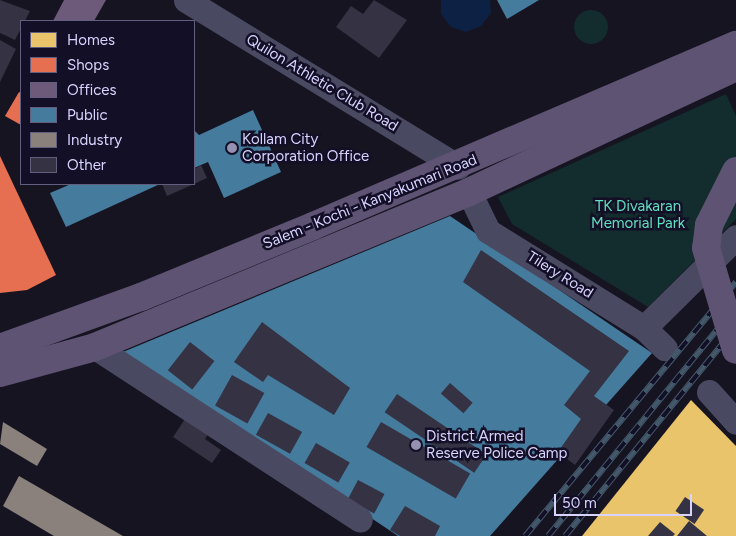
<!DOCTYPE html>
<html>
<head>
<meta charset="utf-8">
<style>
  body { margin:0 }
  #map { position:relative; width:736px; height:536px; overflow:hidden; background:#161421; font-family:Figtree,sans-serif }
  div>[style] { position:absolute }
  .green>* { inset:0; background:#132c2d }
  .round { border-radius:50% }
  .water>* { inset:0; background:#0d2144 }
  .homes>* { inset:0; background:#e9c46a }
  .shops>* { inset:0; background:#e76f51 }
  .offices>* { inset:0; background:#6d597a }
  .public>* { inset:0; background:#457b9d }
  .industry>* { inset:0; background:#8a817c }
  .building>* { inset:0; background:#343243; transform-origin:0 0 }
  .minor>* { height:25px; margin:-12.5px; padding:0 12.5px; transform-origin:12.5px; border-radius:12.5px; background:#4a4962 }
  .major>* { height:28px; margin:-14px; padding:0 14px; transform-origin:14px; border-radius:14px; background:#5e5373 }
  .rail>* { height:5.5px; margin-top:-2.75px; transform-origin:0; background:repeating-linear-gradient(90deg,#130f26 0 11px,#43596b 0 22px); box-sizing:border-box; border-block:1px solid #43596b }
  .major-bridge>* { height:28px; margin:-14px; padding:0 14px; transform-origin:14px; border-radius:14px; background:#5e5373 }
  .dots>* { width:14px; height:14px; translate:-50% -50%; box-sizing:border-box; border:2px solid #130f26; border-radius:50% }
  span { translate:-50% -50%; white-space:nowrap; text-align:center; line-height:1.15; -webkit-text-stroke:5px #130f26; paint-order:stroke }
  .street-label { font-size:15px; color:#d9d4ff }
  .poi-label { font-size:15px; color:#d9d4ff }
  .left { translate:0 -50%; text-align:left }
  .park-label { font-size:15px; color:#5fe0c0 }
  .legend { position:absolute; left:20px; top:20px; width:175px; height:165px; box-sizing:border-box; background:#130f26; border:1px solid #625e7d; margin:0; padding:6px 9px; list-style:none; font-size:15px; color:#d9d4ff }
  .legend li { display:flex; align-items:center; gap:10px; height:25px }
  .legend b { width:25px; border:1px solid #625e7d }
  .scale { position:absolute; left:554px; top:494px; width:138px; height:22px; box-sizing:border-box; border:2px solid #d9d4ff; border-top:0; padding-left:6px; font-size:15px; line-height:18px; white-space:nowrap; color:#d9d4ff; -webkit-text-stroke:4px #130f26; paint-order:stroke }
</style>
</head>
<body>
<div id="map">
  <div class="green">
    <div class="round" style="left:574px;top:10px;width:34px;height:34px"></div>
    <div style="clip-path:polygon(726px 94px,736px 116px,736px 219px,648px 307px,512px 224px,498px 197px)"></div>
  </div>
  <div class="water">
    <div style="clip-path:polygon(441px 0,490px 0,491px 13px,481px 26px,466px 32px,451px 27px,441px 14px)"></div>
  </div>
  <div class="homes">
    <div style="clip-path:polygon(691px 400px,736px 446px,736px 536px,582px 536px)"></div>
  </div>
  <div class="shops">
    <div style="clip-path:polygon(19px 92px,21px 93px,21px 125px,5px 116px)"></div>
    <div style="clip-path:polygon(0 156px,56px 275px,27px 290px,0 293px)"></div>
    <div style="clip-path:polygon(379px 248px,408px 266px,383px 307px,426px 334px,404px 370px,306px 309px,326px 277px,351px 292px)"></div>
  </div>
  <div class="offices">
    <div style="clip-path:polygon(64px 0,106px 0,94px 21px,53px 21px)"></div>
  </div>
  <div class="public">
    <div style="clip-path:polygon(497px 0,539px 0,507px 19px)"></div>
    <div style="clip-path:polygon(253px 110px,281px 172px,224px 198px,208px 162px,194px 168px,194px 130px,199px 135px)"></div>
    <div style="clip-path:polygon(71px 184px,160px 184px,66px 227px,50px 193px)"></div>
    <div style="clip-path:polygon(450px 216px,652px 353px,490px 536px,398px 536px,123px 352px)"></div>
  </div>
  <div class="industry">
    <div style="clip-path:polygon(3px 422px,47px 449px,37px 466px,0 444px)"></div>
    <div style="clip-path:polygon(19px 476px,123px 536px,54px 536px,3px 506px)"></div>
  </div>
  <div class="building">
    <div style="clip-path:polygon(0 0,30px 11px,15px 40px,0 33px)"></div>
    <div style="clip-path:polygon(374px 0,407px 20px,379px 58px,336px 27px,351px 6px,363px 14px)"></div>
    <div style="clip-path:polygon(0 40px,16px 49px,0 82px)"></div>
    <div style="clip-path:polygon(201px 165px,207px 178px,194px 184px,194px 169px)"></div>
    <div style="clip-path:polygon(162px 184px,194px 184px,167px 196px)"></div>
    <div style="clip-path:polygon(481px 250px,629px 351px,594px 396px,614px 410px,575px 465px,558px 452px,581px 419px,564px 405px,590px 371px,463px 282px)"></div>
    <div style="clip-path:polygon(262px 322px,350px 388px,334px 415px,268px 375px,263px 382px,234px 362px)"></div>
    <div style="left:190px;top:342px;width:31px;height:36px;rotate:38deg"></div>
    <div style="left:232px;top:375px;width:37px;height:35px;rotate:29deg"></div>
    <div style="left:450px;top:383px;width:30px;height:14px;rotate:41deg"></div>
    <div style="left:397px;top:394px;width:108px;height:22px;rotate:34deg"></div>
    <div style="left:268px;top:413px;width:39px;height:25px;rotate:29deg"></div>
    <div style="clip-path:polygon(187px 416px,210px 431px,205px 439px,221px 450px,212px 463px,173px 437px)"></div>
    <div style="left:381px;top:422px;width:103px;height:29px;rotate:30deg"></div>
    <div style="left:316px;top:443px;width:39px;height:23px;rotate:30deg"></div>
    <div style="left:358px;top:480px;width:30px;height:22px;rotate:28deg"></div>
    <div style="left:685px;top:497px;width:23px;height:17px;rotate:34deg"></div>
    <div style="clip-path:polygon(405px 506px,440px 526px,435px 536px,400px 536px,390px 530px)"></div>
    <div style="clip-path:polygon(689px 521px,707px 536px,677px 536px)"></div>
    <div style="clip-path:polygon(660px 522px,675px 534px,673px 536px,648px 536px)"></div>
  </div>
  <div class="minor">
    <div style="left:186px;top:0;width:319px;rotate:31.5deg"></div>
    <div style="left:469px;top:192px;width:43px;rotate:64deg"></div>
    <div style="left:488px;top:231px;width:184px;rotate:31.9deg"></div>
    <div style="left:644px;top:328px;width:29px;rotate:44deg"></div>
    <div style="left:644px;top:328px;width:129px;rotate:-44.7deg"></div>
    <div style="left:95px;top:347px;width:316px;rotate:33.1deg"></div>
    <div style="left:709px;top:392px;width:40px;rotate:48deg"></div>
  </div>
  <div class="major">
    <div style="left:0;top:348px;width:150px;rotate:-19.9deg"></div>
    <div style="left:141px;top:297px;width:186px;rotate:-22.4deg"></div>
    <div style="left:313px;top:226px;width:460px;rotate:-23.2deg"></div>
    <div style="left:0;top:373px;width:98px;rotate:-15.3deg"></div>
    <div style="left:95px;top:347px;width:405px;rotate:-22.5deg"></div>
    <div style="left:469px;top:192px;width:295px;rotate:-25.1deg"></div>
  </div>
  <div class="rail">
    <div style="left:525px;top:536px;width:330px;rotate:-50.3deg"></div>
    <div style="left:548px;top:536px;width:297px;rotate:-50.7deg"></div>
    <div style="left:565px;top:536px;width:270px;rotate:-50.7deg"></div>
  </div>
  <div class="major-bridge">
    <div style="left:736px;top:171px;width:60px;rotate:116.6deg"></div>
    <div style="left:709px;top:225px;width:23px;rotate:97deg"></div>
    <div style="left:706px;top:248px;width:106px;rotate:73.6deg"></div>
  </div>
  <div class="dots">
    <div style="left:232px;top:148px;background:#9591b1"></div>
    <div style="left:416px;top:445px;background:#9591b1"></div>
  </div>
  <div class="street-label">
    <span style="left:322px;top:83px;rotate:31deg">Quilon Athletic Club Road</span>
    <span style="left:370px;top:202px;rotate:-22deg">Salem - Kochi - Kanyakumari Road</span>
    <span style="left:560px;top:275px;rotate:32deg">Tilery Road</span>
  </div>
  <div class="poi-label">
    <span class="left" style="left:242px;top:148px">Kollam City<br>Corporation Office</span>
    <span class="left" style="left:426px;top:445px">District Armed<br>Reserve Police Camp</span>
  </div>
  <div class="park-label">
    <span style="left:638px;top:215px">TK Divakaran<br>Memorial Park</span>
  </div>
  <ul class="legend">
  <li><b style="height:14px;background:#e9c46a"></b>Homes</li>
  <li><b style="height:14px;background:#e76f51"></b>Shops</li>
  <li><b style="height:14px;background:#6d597a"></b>Offices</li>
  <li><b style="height:14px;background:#457b9d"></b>Public</li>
  <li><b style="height:14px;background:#8a817c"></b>Industry</li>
  <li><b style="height:14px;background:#343243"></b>Other</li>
  </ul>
  <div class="scale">50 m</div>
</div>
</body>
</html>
